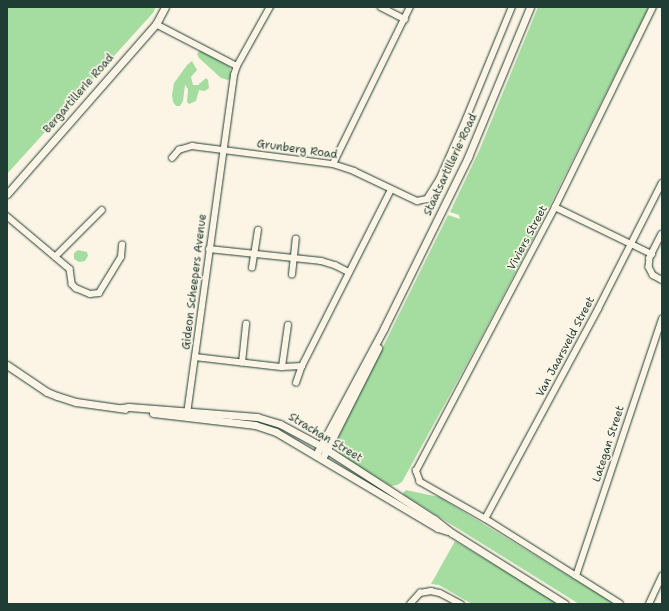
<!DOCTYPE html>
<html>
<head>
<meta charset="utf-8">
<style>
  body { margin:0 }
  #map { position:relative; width:669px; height:611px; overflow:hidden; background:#fcf5e5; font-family:"Shantell Sans",sans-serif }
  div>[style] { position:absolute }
  .green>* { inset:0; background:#a5dda1 }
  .roads { filter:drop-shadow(0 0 1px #1f3d34) drop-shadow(0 0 1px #1f3d34) }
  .street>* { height:5.5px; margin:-2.75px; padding:0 2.75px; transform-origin:2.75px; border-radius:2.75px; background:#fcf5e5 }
  .secondary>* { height:7px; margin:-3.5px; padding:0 3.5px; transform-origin:3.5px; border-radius:3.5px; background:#fcf5e5 }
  span { translate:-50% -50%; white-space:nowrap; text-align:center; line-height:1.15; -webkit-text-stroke:3.5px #fcf5e5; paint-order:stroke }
  .street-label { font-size:11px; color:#1f3d34 }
  .frame { position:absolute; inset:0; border:8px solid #1f3d34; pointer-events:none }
</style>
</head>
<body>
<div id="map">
  <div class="green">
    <div style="clip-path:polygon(7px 7px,156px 7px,153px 13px,7px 174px)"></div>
    <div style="clip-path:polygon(538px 7px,649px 7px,536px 233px,476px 347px,402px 482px,397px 485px,391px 486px,341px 455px,337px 447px,337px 440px,448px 215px,460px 219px,459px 215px,450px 212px,479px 151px)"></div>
    <div style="clip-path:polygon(200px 50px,230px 67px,231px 78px,228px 80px,221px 78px,199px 58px,197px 54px)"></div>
    <div style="clip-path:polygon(192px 61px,197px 70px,191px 77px,193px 85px,198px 85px,206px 78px,208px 80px,209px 88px,205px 91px,199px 90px,196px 101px,189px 104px,187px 102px,188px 89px,185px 85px,183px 101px,180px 106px,176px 106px,173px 102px,172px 95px,174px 83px,187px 65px)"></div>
    <div style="clip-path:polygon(78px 250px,87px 252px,88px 256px,85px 261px,79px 262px,74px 259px,74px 253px)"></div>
    <div style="clip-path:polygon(406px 490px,439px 497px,615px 604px,579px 604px,404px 495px,403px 493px)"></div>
    <div style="clip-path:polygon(455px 541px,559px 604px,472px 604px,439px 585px,431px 584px)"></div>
  </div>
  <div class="roads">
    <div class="street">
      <div style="left:381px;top:7px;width:27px;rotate:27deg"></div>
      <div style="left:156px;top:24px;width:91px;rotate:27.4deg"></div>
      <div style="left:172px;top:158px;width:11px;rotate:-49deg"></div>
      <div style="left:179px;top:150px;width:14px;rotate:-17deg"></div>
      <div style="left:192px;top:146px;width:142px;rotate:7.3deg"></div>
      <div style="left:333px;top:164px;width:22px;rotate:18deg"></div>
      <div style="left:354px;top:171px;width:70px;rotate:25.5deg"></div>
      <div style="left:417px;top:201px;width:10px;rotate:-11deg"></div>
      <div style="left:427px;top:199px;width:22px;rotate:-58deg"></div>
      <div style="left:439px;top:180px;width:67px;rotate:-66.1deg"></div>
      <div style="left:466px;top:119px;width:121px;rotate:-67.7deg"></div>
      <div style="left:333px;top:164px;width:175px;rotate:-63.9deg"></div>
      <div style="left:555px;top:207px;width:108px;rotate:25.9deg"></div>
      <div style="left:7px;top:216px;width:82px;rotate:40.1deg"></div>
      <div style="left:70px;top:269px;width:15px;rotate:82deg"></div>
      <div style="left:72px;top:284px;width:6px;rotate:45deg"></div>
      <div style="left:76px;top:288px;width:15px;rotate:23deg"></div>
      <div style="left:90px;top:294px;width:9px;rotate:-6deg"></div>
      <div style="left:99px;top:293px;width:42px;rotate:-58.6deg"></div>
      <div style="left:121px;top:257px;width:12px;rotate:-85deg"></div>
      <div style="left:662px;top:234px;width:27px;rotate:117deg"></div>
      <div style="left:650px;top:258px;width:9px;rotate:96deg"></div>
      <div style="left:649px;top:267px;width:9px;rotate:63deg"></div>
      <div style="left:653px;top:275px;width:10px;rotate:29deg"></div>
      <div style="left:209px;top:249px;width:113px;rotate:6.1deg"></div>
      <div style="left:321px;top:261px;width:15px;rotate:16deg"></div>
      <div style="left:335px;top:265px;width:16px;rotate:27deg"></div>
      <div style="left:55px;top:257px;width:66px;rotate:-45deg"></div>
      <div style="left:252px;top:268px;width:38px;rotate:-81deg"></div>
      <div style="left:292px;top:275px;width:36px;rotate:-84deg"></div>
      <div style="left:195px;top:357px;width:88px;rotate:6.6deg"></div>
      <div style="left:282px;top:367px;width:20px;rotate:-3deg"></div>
      <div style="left:242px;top:363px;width:39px;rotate:-84deg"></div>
      <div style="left:282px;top:367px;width:42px;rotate:-81.9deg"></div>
      <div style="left:296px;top:383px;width:18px;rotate:-71deg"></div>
      <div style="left:302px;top:366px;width:197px;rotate:-63.2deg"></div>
      <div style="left:187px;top:414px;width:342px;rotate:-82.1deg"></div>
      <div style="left:234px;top:75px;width:9px;rotate:-72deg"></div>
      <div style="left:237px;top:66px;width:68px;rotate:-60.8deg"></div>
      <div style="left:485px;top:519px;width:238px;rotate:-61.7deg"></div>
      <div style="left:598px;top:309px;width:141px;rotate:-63.1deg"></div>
      <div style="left:576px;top:576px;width:271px;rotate:-71.5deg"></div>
      <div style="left:410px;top:604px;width:15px;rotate:-48deg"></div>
      <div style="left:420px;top:593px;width:11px;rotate:-10deg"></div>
      <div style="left:431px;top:591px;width:9px;rotate:13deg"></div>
      <div style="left:440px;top:593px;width:24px;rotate:28deg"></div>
      <div style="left:620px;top:604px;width:160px;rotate:-147.8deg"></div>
      <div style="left:485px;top:519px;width:75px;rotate:-150.4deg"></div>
      <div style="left:420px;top:482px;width:12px;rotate:-110deg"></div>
      <div style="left:416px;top:471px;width:298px;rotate:-62.2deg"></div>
      <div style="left:555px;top:207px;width:223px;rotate:-63.9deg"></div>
      <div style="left:649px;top:604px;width:31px;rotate:-65deg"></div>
    </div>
    <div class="secondary">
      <div style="left:7px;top:194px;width:226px;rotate:-48.8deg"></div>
      <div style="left:156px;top:24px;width:19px;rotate:-62deg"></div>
      <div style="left:7px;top:365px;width:48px;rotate:34deg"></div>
      <div style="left:47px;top:392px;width:11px;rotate:22deg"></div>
      <div style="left:57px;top:396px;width:20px;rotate:18deg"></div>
      <div style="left:76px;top:402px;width:49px;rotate:8.1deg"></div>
      <div style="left:122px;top:408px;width:7px;rotate:-8deg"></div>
      <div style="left:129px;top:407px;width:128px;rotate:4.5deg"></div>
      <div style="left:257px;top:417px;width:24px;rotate:17deg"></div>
      <div style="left:280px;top:424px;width:47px;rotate:28.2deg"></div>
      <div style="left:321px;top:446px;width:135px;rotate:32.9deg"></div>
      <div style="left:434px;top:519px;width:23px;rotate:38deg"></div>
      <div style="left:452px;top:533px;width:133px;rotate:32.1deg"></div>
      <div style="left:153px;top:413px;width:103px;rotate:6.7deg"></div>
      <div style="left:255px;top:425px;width:22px;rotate:18deg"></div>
      <div style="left:276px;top:432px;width:188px;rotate:30.7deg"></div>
      <div style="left:438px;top:528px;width:9px;rotate:18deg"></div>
      <div style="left:316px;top:455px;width:144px;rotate:-61.8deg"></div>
      <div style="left:384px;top:328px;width:191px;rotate:-63.8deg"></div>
      <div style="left:468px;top:157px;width:162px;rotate:-67.5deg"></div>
      <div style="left:324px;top:455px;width:120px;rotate:-63.2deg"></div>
    </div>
  </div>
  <div class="street-label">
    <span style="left:79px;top:94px;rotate:-49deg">Bergartillerie Road</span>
    <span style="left:297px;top:150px;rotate:8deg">Grunberg Road</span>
    <span style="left:451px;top:165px;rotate:-65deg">Staatsartillerie Road</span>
    <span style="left:528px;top:238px;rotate:-62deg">Viviers Street</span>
    <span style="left:195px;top:282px;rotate:-83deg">Gideon Scheepers Avenue</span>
    <span style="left:566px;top:347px;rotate:-62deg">Van Jaarsveld Street</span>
    <span style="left:325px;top:438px;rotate:31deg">Strachan Street</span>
    <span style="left:609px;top:444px;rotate:-72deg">Lategan Street</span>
  </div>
  <div class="frame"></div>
</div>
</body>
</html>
